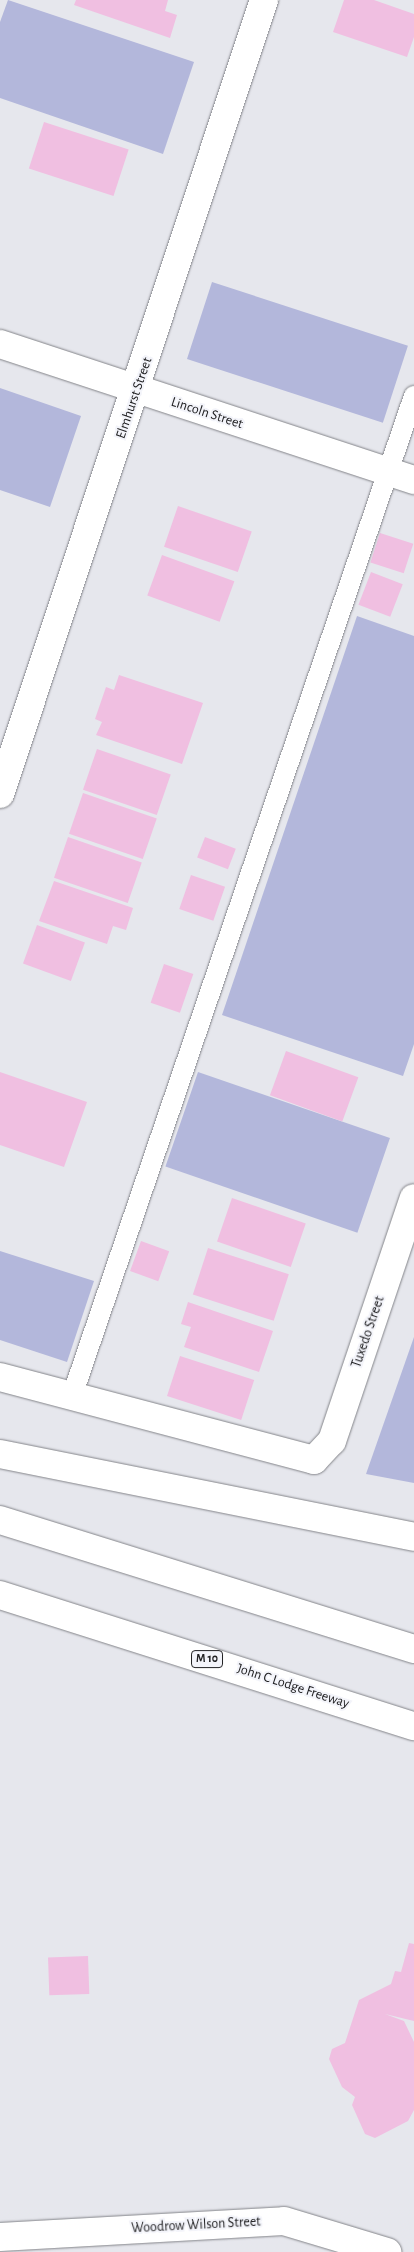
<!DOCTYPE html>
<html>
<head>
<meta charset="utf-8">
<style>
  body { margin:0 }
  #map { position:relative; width:414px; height:2252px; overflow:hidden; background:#e6e7ed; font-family:"Alegreya Sans",sans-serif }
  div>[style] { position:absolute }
  .green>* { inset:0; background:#b3b7db; transform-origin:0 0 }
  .building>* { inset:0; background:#f0bfe1; transform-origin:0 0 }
  .roads { filter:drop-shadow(0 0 1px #838489) drop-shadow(0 0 1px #838489) }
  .lane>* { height:20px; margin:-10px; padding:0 10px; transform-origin:10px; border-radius:10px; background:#fff }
  .street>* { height:28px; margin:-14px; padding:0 14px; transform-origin:14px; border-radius:14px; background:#fff }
  .highway>* { height:28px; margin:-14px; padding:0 14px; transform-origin:14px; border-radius:14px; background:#fff }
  span { translate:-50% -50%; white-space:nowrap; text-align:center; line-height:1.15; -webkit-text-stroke:4px #f3f4fa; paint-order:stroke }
  .shield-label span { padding:1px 4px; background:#f3f4fa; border:1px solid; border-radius:4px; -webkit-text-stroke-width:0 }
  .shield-label { font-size:12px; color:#212123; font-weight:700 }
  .street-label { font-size:14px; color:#212123 }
</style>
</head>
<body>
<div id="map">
  <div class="green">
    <div style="clip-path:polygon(8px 0,194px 62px,163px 154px,0 98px,0 22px)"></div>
    <div style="left:212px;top:282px;width:206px;height:81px;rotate:18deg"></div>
    <div style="clip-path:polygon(0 388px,81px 416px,50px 507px,0 490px)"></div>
    <div style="clip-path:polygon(357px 616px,414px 636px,414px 1044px,403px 1076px,222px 1015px)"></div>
    <div style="left:198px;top:1072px;width:203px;height:100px;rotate:19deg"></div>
    <div style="clip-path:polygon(0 1251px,94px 1281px,67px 1362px,0 1340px)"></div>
    <div style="clip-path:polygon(414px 1337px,414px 1483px,366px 1474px)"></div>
  </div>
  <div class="building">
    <div style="clip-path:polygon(76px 0,168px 0,165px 11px,177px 15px,170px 38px,74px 5px)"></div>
    <div style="clip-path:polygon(344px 0,374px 0,414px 14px,414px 37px,407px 57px,333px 32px)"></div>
    <div style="left:44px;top:122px;width:89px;height:49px;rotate:18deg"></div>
    <div style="left:178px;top:506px;width:78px;height:43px;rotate:19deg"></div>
    <div style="left:380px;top:533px;width:35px;height:31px;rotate:18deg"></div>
    <div style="left:162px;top:555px;width:77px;height:43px;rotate:20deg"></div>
    <div style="left:371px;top:572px;width:34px;height:35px;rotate:21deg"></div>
    <div style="clip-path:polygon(119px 675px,203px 703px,182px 764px,96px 735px,102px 722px,95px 719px,106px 687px,114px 690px)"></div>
    <div style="left:97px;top:749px;width:78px;height:43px;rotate:19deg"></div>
    <div style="left:83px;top:793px;width:78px;height:43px;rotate:19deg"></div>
    <div style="left:68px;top:837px;width:78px;height:43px;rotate:19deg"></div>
    <div style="left:205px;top:837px;width:33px;height:22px;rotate:21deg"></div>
    <div style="left:191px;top:875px;width:36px;height:36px;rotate:19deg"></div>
    <div style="clip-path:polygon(54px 881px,133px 908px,126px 930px,113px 926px,107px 944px,39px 921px)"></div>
    <div style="left:37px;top:925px;width:51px;height:41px;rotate:20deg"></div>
    <div style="left:164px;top:964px;width:31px;height:41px;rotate:19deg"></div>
    <div style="left:286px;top:1051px;width:77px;height:47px;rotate:20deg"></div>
    <div style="clip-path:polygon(0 1072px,87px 1102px,64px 1167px,0 1145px)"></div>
    <div style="left:232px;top:1198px;width:78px;height:46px;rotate:19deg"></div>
    <div style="left:141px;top:1241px;width:30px;height:32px;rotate:20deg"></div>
    <div style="left:208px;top:1248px;width:85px;height:49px;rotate:18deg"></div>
    <div style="clip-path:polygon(188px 1302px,273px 1331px,259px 1372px,184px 1347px,191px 1327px,181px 1324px)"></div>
    <div style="left:180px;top:1356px;width:78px;height:42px;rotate:18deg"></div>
    <div style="clip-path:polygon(409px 1943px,414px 1944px,414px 2021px,385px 2014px,404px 2021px,414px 2042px,414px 2110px,408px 2121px,375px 2138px,365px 2134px,352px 2105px,355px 2097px,342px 2087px,329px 2059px,332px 2049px,345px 2043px,359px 2000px,391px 1984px,395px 1971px,401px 1972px)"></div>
    <div style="left:88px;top:1956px;width:38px;height:40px;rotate:88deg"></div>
  </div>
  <div class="roads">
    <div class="lane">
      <div style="left:72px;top:1396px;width:1057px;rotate:-71.12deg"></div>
    </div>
    <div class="street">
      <div style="left:0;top:344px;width:436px;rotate:18.2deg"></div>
      <div style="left:0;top:794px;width:837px;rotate:-71.61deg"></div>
      <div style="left:0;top:1377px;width:325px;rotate:14.8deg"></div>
      <div style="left:314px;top:1460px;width:26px;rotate:-47deg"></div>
      <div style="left:332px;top:1441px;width:256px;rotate:-71.4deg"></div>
      <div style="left:0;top:2237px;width:284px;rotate:-3.2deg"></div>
      <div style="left:284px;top:2221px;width:108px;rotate:16.8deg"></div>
    </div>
    <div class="highway">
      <div style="left:0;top:1454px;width:422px;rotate:11.3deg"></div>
      <div style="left:0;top:1520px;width:434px;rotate:17.3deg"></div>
      <div style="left:0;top:1595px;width:434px;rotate:17.6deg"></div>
    </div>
  </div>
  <div class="shield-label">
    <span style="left:207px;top:1659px">M 10</span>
  </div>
  <div class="street-label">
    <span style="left:134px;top:398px;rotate:-71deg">Elmhurst Street</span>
    <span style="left:207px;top:413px;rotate:18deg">Lincoln Street</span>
    <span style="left:368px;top:1332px;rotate:-71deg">Tuxedo Street</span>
    <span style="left:293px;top:1686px;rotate:18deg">John C Lodge Freeway</span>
    <span style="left:196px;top:2225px;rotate:-3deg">Woodrow Wilson Street</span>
  </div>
</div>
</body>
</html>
